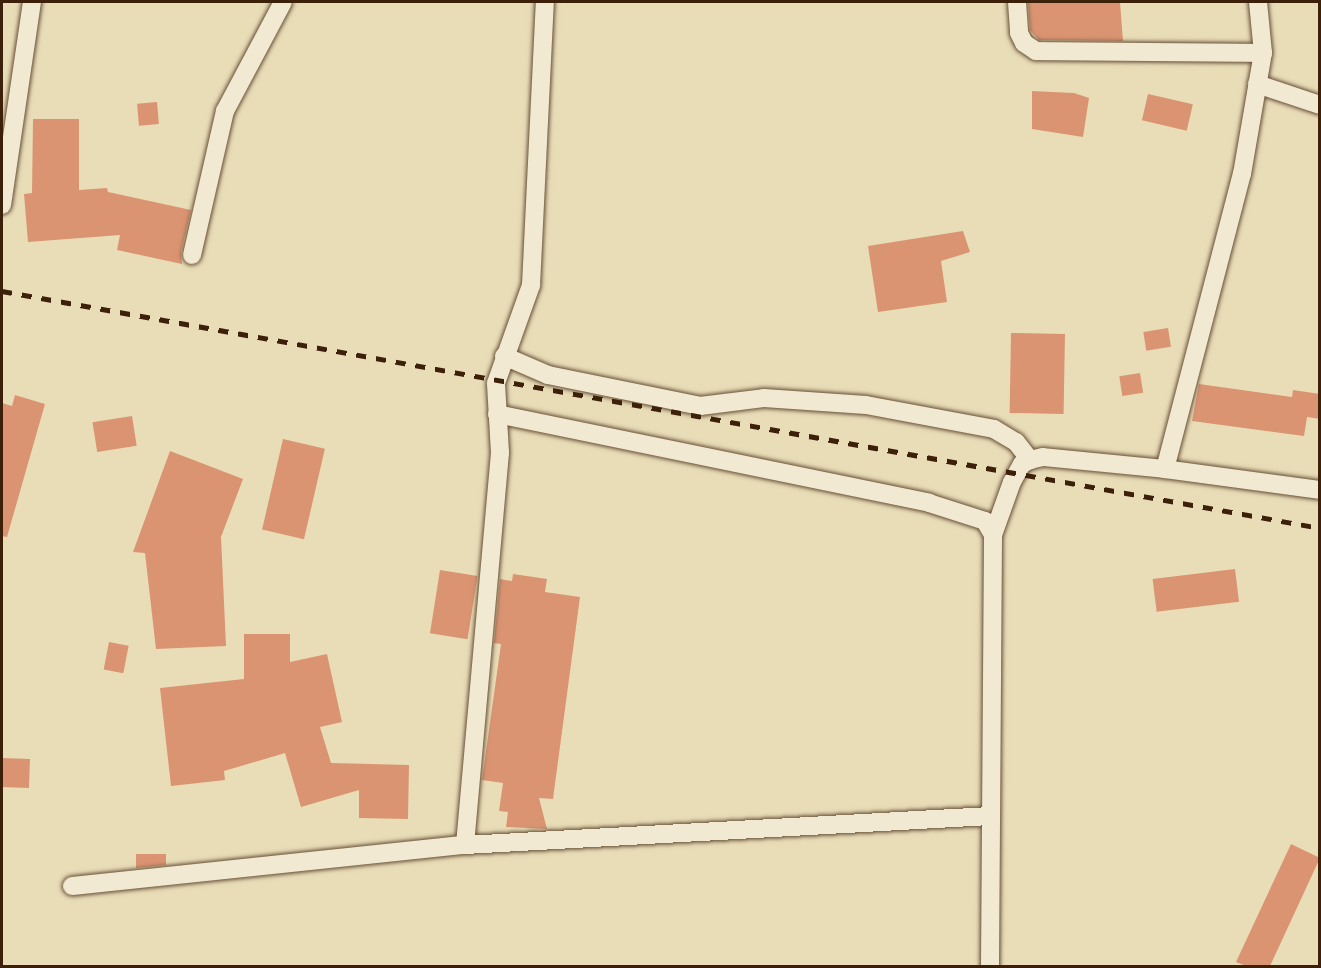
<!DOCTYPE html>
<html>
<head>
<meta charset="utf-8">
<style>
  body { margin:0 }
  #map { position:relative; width:1321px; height:968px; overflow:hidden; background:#e9ddb8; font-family:"IM FELL Great Primer",serif }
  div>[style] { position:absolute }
  .building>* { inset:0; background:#da9472; transform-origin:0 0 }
  .roads { filter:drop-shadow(0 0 2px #674f36) drop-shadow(0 0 2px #674f36) }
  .street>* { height:18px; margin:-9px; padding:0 9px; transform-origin:9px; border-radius:9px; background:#f1e9d1 }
  .rail>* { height:4.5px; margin-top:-2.25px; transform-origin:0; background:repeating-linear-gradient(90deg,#3c200a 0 10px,transparent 0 20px) }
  span { translate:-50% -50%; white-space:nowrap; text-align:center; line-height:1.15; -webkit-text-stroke:5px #f1e9d1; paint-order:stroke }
  .frame { position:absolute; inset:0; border:3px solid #3c200a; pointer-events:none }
</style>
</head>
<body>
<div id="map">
  <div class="building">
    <div style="clip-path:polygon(1028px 2px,1120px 2px,1123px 41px,1039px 40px,1030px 30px)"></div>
    <div style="clip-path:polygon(1032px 91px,1074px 93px,1089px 98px,1083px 137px,1032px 129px)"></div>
    <div style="left:1148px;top:94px;width:46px;height:27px;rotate:13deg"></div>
    <div style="left:157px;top:102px;width:22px;height:20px;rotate:85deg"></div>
    <div style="clip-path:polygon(33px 119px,79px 119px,79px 190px,107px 188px,108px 192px,191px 210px,181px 252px,182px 264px,117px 250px,120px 235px,28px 242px,24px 194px,32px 193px)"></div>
    <div style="clip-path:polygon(963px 231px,970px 252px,941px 261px,947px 302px,878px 312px,868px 246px)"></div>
    <div style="left:1168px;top:328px;width:19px;height:25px;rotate:81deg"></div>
    <div style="left:1011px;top:333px;width:54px;height:80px;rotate:1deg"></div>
    <div style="left:1140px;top:373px;width:20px;height:21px;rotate:81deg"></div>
    <div style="clip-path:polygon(1199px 384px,1292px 397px,1293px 390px,1320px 394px,1320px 419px,1307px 417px,1304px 436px,1192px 421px)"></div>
    <div style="clip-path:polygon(15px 395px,45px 404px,7px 537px,2px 536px,2px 403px,12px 406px)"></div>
    <div style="left:132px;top:416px;width:30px;height:40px;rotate:81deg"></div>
    <div style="left:283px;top:439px;width:43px;height:93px;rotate:13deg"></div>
    <div style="clip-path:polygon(170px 451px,243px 479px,221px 537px,226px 646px,156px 649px,145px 553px,133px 552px)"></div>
    <div style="left:1235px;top:569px;width:33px;height:83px;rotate:83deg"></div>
    <div style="left:440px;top:570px;width:38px;height:64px;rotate:9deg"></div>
    <div style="clip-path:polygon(513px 574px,547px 579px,545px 592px,580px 597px,553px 799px,539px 798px,547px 829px,506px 827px,508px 812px,499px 811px,503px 783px,482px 780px,501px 644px,494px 643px,500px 579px,512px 581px)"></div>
    <div style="clip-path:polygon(244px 634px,290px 634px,290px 662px,327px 654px,342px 722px,320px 727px,331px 763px,409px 765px,408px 819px,359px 818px,359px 790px,301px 807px,285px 753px,224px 771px,225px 780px,171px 786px,160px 688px,244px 679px)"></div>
    <div style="left:109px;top:642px;width:20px;height:28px;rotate:11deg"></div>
    <div style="left:2px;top:758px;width:28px;height:29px;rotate:2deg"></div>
    <div style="clip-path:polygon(1291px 844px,1320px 858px,1270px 966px,1246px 966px,1236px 962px)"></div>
    <div style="clip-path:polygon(136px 854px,166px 854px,166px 865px,136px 868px)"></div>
  </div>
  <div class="roads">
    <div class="street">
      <div style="left:1017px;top:2px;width:31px;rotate:86deg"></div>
      <div style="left:1019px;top:33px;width:11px;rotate:63deg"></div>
      <div style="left:1024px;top:43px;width:14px;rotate:34deg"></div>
      <div style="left:1036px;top:51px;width:227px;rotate:0.5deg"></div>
      <div style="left:1257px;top:84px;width:66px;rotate:18.4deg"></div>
      <div style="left:2px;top:205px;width:205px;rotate:-81.6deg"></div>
      <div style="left:192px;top:255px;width:148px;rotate:-77.1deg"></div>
      <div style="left:225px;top:111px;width:123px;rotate:-62deg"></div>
      <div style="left:504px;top:356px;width:48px;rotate:23.4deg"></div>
      <div style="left:548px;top:375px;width:155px;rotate:11.5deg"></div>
      <div style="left:700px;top:406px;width:64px;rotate:-7.1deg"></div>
      <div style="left:764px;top:398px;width:102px;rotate:3.9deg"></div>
      <div style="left:866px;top:405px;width:130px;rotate:10.6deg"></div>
      <div style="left:994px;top:429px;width:26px;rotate:31deg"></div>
      <div style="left:1016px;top:442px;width:23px;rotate:52deg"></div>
      <div style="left:497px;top:414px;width:441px;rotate:11.6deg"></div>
      <div style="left:929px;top:503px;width:59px;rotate:17.8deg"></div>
      <div style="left:985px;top:521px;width:16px;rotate:60deg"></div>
      <div style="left:1165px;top:469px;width:156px;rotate:7.7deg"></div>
      <div style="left:465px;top:845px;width:394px;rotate:-84.9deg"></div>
      <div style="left:500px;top:453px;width:70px;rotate:-93.3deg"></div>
      <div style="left:496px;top:383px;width:104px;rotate:-70.3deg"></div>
      <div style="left:531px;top:285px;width:283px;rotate:-87.2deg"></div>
      <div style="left:72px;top:886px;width:395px;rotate:-6deg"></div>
      <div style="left:465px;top:845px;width:526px;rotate:-3.16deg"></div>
      <div style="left:990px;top:966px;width:431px;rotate:-89.6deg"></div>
      <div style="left:993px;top:535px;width:56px;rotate:-70.3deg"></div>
      <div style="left:1012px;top:482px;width:21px;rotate:-61deg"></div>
      <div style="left:1022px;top:464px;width:9px;rotate:-27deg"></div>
      <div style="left:1030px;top:460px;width:13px;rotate:-13deg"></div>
      <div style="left:1043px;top:457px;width:123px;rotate:5.6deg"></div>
      <div style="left:1165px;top:469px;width:305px;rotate:-75.4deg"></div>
      <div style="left:1242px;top:174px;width:123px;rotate:-80.2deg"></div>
      <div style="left:1263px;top:53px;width:51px;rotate:-95.6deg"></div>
    </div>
  </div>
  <div class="rail">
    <div style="left:2px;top:291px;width:1339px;rotate:10.19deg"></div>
  </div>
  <div class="frame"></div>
</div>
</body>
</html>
